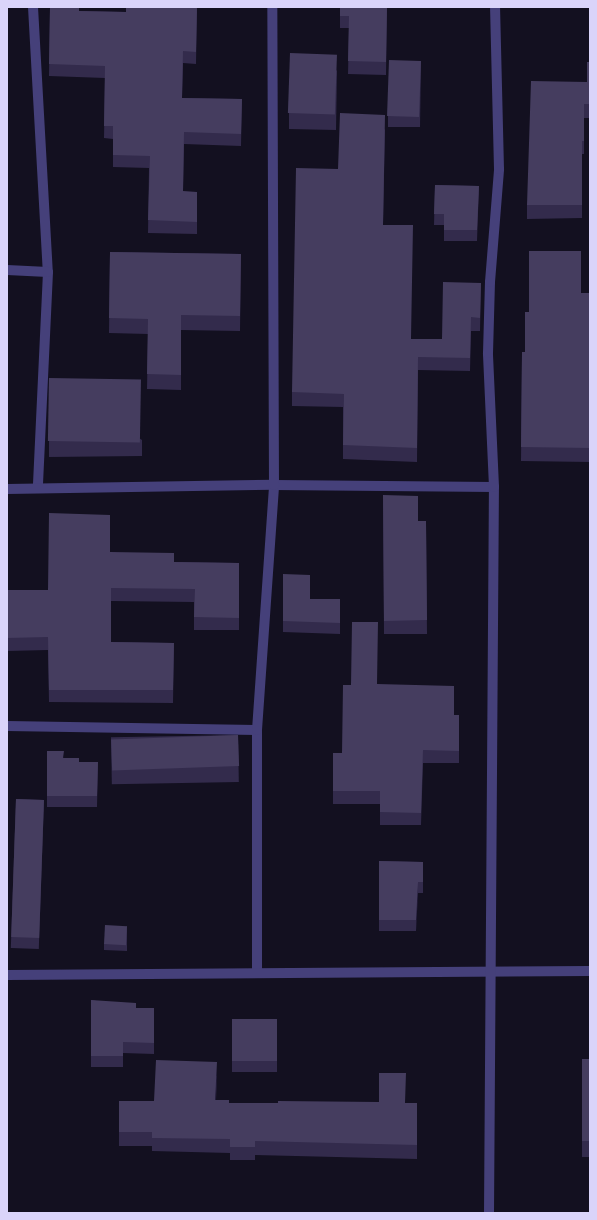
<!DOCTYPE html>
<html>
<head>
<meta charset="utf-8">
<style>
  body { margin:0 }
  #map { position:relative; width:597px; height:1220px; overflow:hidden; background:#131020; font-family:"Roboto Condensed",sans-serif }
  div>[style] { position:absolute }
  .minor>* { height:10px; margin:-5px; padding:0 5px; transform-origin:5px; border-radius:5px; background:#45407a }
  .wall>* { inset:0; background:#332b4c; transform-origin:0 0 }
  .shaded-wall>* { inset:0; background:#1e1833 }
  .building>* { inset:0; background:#453d5f; transform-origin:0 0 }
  span { translate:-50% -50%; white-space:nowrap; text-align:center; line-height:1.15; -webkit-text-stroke:4px #131020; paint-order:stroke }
  .frame { position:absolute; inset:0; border:8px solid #dad4fa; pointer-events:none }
</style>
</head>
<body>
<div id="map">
  <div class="minor">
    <div style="left:33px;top:7px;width:265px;rotate:86.8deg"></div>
    <div style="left:48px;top:272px;width:216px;rotate:92.7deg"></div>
    <div style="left:7px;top:270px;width:41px;rotate:2.8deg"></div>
    <div style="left:7px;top:489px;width:267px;rotate:-0.9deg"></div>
    <div style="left:274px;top:485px;width:220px;rotate:0.5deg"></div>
    <div style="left:7px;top:726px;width:250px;rotate:0.9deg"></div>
    <div style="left:257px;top:973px;width:243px;rotate:-90deg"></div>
    <div style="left:257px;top:730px;width:246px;rotate:-86deg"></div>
    <div style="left:274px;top:485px;width:478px;rotate:-90.2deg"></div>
    <div style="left:7px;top:975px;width:583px;rotate:-0.39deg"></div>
    <div style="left:489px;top:1213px;width:726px;rotate:-89.61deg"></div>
    <div style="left:494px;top:487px;width:134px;rotate:-92.6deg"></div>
    <div style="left:488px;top:353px;width:71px;rotate:-88.4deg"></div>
    <div style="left:490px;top:282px;width:113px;rotate:-85.4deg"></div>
    <div style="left:499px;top:169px;width:162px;rotate:-91.4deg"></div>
  </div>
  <div class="wall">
    <div style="clip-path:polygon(50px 7px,79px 11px,126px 12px,197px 7px,196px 64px,183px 63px,182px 98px,242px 99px,241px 146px,184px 144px,183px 192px,197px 192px,197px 234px,148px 233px,149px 168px,113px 167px,113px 139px,104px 138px,105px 78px,49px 76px)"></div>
    <div style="clip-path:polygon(340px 7px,387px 7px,386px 75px,348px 74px,349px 28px,340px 28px)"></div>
    <div style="clip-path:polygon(421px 61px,420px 127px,388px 127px,388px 116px)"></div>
    <div style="clip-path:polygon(590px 62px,590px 118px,584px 118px,584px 154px,582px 154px,582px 218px,527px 219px,527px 205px,587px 82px)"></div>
    <div style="clip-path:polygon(7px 64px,8px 77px,7px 113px)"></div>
    <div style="clip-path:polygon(337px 70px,336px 130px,289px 129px,289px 113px)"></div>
    <div style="clip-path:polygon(385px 129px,383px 225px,411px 339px,442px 339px,481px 283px,480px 331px,471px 331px,470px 371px,418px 370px,417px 462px,343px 459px,343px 407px,292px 406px,292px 392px,338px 169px)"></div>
    <div style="clip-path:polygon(435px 185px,479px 186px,477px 241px,444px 241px,444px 225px,434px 225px)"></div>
    <div style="clip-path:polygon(110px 252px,241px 254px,240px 331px,181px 330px,181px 390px,147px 389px,148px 334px,109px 333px)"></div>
    <div style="clip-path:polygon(581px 293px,590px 293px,590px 462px,521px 461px,522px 352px,525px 352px,529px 312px)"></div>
    <div style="clip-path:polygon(49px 378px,142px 440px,142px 456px,49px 457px)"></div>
    <div style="clip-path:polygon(383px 495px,418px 521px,426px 521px,427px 634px,384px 634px)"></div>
    <div style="clip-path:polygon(110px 552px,174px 562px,239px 563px,239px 630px,194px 630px,194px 602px,111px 601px,111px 642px,174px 643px,173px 703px,49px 702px,48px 650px,7px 651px,7px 590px,48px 590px)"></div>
    <div style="clip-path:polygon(283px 574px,310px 599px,340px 599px,340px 634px,283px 632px)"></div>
    <div style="clip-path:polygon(378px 684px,454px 715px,459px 715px,459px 763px,423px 763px,421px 825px,380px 825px,380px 804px,333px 804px,333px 753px,342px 753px)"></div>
    <div style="left:238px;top:735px;width:47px;height:127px;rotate:89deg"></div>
    <div style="clip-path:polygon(47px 751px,64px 758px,79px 762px,98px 762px,97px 807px,47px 807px)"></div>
    <div style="left:16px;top:799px;width:28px;height:149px;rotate:2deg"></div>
    <div style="clip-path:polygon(379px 861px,423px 862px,423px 893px,418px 893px,416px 931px,379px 931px)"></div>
    <div style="clip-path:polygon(127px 926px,127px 951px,104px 950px,104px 944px)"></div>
    <div style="clip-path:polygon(91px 1000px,136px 1008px,154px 1008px,154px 1054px,123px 1053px,123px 1067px,91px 1067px)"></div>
    <div style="left:232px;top:1019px;width:45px;height:53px"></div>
    <div style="left:582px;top:1059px;width:8px;height:98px"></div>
    <div style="clip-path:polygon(217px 1076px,216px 1100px,229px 1103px,417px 1103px,417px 1159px,255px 1155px,255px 1160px,230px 1160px,230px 1153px,152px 1151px,152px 1146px,119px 1146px,119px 1101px,154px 1101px)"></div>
  </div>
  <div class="shaded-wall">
    <div style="clip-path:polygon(418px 882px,418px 893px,416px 931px,416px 920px)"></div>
    <div style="clip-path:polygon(217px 1062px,217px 1076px,215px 1113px,215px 1100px)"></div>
  </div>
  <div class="building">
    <div style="clip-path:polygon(50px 7px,79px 7px,79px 11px,126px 12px,126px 7px,197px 7px,196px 52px,183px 51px,182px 98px,242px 99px,241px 134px,184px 132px,183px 191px,197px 192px,197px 222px,148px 220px,150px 156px,113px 155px,113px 126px,104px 126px,105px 66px,49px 64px)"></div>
    <div style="clip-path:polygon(340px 7px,387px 7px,386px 62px,348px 61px,349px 16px,340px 16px)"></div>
    <div style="left:290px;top:53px;width:47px;height:60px;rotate:2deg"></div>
    <div style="left:389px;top:60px;width:32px;height:56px;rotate:2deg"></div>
    <div style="clip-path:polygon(587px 62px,590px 62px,590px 104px,584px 104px,584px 141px,582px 141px,582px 205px,527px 205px,531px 81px,587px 82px)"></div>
    <div style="clip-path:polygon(7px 64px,8px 64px,7px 100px)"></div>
    <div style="clip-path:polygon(340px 113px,385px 115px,383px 225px,413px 225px,411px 339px,442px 339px,443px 282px,481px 283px,480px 318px,471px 317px,470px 358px,418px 357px,417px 448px,343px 445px,344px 394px,292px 392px,296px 168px,338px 169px)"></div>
    <div style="clip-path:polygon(435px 185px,479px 186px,477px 230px,444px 230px,444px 214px,434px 214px)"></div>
    <div style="clip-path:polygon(529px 251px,581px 251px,581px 293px,590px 293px,590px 448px,521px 447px,522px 352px,525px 352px,525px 312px,529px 312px)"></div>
    <div style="clip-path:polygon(110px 252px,241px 254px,240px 316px,181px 315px,181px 375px,147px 374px,148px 319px,109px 318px)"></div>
    <div style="left:49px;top:378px;width:92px;height:63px;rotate:1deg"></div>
    <div style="clip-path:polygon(383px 495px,418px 496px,418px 521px,426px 521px,427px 620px,384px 621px)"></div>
    <div style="clip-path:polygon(49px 513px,110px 515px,110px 552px,174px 553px,174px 562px,239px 563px,239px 618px,194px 617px,195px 589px,111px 588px,111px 642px,174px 643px,173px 690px,49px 690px,48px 637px,7px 638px,7px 590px,48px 590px)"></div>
    <div style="clip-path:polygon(283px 574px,310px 575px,310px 599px,340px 599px,340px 623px,283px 621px)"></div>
    <div style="clip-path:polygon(352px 622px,378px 622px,377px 684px,454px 686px,454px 715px,459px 715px,459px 751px,423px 750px,421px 813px,380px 812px,380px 791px,333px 791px,333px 753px,342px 753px,343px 685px,351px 685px)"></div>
    <div style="left:238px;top:735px;width:31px;height:127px;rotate:88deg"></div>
    <div style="clip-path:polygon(47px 751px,64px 751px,63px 758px,79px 758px,79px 762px,98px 762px,97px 796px,47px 796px)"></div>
    <div style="left:16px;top:799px;width:28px;height:138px;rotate:2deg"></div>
    <div style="clip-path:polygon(379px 861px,423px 862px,423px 882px,418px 882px,416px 920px,379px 920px)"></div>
    <div style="left:105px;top:925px;width:22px;height:19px;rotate:3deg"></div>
    <div style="clip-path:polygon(91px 1000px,136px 1003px,136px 1008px,154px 1008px,154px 1043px,123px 1042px,123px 1056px,91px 1056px)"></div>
    <div style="left:232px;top:1019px;width:45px;height:42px"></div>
    <div style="left:582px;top:1059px;width:8px;height:82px"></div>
    <div style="clip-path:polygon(156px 1060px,217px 1062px,215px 1100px,229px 1100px,229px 1103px,278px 1103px,278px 1101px,379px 1102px,379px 1073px,406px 1073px,405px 1103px,417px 1103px,417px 1145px,255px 1141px,255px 1147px,230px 1147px,230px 1139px,152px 1138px,152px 1132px,119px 1132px,119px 1101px,154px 1101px)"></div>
  </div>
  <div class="frame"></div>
</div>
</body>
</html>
